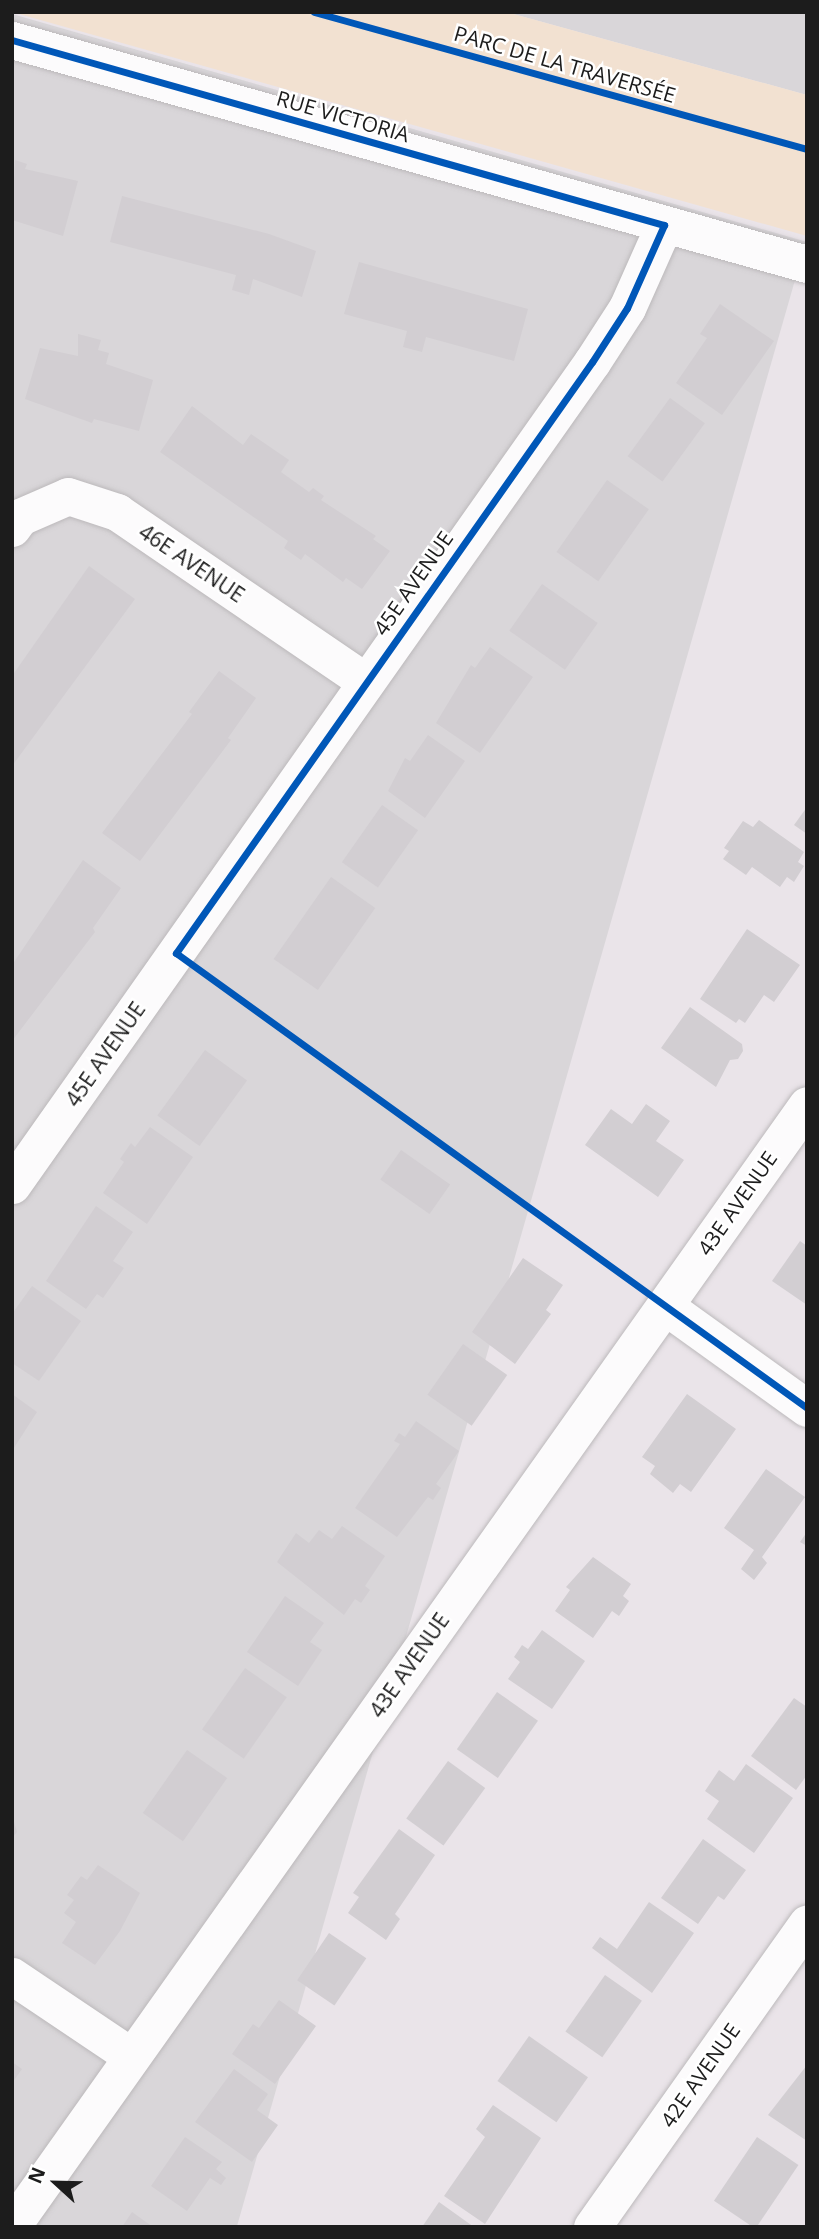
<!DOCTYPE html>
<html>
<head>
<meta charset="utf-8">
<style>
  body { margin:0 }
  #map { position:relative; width:819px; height:2239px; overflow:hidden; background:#eae4e9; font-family:"Open Sans",sans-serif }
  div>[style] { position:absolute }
  .residential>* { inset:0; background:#d9d6d9; transform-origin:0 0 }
  .park>* { inset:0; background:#f2e1d1 }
  .building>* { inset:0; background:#d2ced2; transform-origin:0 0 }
  .roads { filter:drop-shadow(0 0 2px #bcb9bb) drop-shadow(0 0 2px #bcb9bb) }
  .street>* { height:37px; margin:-18.5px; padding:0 18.5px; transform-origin:18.5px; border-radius:18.5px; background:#fcfbfc }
  .cycleway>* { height:7px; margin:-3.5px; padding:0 3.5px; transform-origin:3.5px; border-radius:3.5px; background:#0057b8 }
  span { translate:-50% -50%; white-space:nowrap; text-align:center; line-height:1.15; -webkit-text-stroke:5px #fff; paint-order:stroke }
  .street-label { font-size:21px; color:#1c1c1c }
  .frame { position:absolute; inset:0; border:14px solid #1c1c1c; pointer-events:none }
  .north { position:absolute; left:21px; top:2148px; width:70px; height:70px; -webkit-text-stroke:5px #fff; paint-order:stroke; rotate:292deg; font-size:19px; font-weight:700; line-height:28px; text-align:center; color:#1c1c1c }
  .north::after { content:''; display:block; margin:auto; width:24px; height:32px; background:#1c1c1c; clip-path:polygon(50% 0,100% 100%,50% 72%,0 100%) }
</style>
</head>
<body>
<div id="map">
  <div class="residential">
    <div style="clip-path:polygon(506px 12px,807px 12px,807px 95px)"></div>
    <div style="left:12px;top:14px;width:826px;height:2213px;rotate:16deg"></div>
  </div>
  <div class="park">
    <div style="clip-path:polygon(12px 12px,506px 12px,807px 95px,807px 236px)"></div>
  </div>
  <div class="building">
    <div style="clip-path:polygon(15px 160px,27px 164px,25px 169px,78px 181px,63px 236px,12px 220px)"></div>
    <div style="clip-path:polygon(122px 196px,269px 234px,316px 251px,302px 297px,253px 279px,249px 295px,232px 290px,236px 275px,110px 242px)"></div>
    <div style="clip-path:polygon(359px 262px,528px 309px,514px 361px,426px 337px,422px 352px,403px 347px,407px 331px,344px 314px)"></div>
    <div style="clip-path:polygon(720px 304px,774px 341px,722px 415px,676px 383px,707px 338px,700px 334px)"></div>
    <div style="clip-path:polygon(78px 334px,101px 340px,98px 350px,109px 353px,106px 364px,153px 380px,139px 431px,94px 419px,92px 423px,25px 399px,40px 348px,78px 356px)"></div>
    <div style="left:670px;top:398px;width:43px;height:72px;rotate:36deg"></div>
    <div style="clip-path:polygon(192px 406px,243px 445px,251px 434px,289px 460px,281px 472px,309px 492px,313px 488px,324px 496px,321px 500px,376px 536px,373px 539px,390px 551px,362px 589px,346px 578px,343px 582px,305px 554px,301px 560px,284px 548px,288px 541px,160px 452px)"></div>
    <div style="left:607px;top:480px;width:51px;height:88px;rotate:35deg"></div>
    <div style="clip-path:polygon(89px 566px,135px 599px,12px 766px,12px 676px)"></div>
    <div style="left:542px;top:584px;width:68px;height:57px;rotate:35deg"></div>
    <div style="clip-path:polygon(490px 647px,533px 677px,480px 753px,436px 723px,471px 665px,475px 668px)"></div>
    <div style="clip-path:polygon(219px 671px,256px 698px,228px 738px,231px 740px,140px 861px,102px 833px,192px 714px,189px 712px)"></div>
    <div style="clip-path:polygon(428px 735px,465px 761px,425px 818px,388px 791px,405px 758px,410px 761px)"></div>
    <div style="left:382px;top:805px;width:44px;height:70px;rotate:35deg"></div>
    <div style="clip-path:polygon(807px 807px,807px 834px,794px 825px)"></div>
    <div style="clip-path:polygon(759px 820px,804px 852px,798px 862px,804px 866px,794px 882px,787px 877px,780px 887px,752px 867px,746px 875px,723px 859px,729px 851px,724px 848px,743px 821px,753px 827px)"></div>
    <div style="clip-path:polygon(83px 860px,121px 888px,93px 928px,95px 932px,12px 1041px,12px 965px)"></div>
    <div style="left:331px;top:877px;width:54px;height:100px;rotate:35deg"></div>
    <div style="clip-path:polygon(747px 929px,800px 965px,774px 1002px,764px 995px,745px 1023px,739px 1019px,736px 1023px,700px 999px)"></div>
    <div style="clip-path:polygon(690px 1007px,742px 1044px,743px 1051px,738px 1059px,730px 1060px,716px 1087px,661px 1048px)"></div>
    <div style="left:205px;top:1050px;width:52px;height:81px;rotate:36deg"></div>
    <div style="clip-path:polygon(646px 1104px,670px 1121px,656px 1141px,684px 1160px,658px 1197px,585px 1145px,611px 1109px,632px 1124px)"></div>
    <div style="clip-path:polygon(150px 1127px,193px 1157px,147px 1224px,103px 1193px,124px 1162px,120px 1159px,131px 1143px,135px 1147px)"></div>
    <div style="left:401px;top:1150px;width:60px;height:36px;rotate:35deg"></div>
    <div style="clip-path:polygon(96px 1206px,133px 1232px,113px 1261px,124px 1268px,103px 1298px,97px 1294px,86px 1309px,46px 1281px)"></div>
    <div style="clip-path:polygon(800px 1241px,807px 1246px,807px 1305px,772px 1281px)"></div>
    <div style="clip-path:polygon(523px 1258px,563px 1285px,546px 1310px,551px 1314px,515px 1364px,472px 1332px)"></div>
    <div style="clip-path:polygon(32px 1286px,81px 1321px,39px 1381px,12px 1363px,12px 1314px)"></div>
    <div style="left:463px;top:1344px;width:54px;height:62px;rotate:35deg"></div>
    <div style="clip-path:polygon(12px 1394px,37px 1412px,12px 1451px)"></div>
    <div style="clip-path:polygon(687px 1394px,736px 1429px,691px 1492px,680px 1484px,673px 1493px,650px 1474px,655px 1466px,642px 1457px)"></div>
    <div style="clip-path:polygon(416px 1421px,459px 1451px,436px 1484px,441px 1488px,433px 1500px,428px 1497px,397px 1537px,355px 1508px,400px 1444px,394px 1441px,399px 1433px,405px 1437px)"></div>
    <div style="clip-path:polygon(766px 1469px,805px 1497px,762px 1557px,767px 1563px,754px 1580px,741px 1569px,754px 1550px,724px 1528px)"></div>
    <div style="clip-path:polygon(342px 1526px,385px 1556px,365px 1586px,370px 1590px,361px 1603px,355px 1599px,344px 1615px,277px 1562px,296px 1533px,309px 1543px,319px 1530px,332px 1539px)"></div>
    <div style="clip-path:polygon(807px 1532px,807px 1546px,800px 1542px)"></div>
    <div style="clip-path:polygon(593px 1557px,631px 1584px,623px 1596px,629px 1601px,619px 1616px,612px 1611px,593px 1638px,555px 1611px,570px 1590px,566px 1587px)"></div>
    <div style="clip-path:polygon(285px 1596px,324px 1623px,310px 1642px,322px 1650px,298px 1686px,247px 1652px)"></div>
    <div style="clip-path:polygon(542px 1630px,585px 1661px,552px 1709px,508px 1679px,520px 1662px,514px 1657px,522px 1645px,528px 1649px)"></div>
    <div style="left:245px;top:1668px;width:51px;height:75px;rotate:35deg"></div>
    <div style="left:497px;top:1692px;width:50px;height:70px;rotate:35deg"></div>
    <div style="clip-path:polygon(794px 1698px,807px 1707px,807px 1775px,796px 1790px,751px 1756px)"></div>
    <div style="left:187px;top:1750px;width:49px;height:77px;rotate:35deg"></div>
    <div style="left:448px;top:1761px;width:46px;height:71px;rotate:36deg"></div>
    <div style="clip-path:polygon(746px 1764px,793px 1798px,754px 1853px,707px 1819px,719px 1801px,705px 1791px,719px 1770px,734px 1781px)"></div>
    <div style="clip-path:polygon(12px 1815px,17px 1832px,12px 1838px)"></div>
    <div style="clip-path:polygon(399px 1829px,435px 1855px,395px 1914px,400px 1919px,386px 1940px,348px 1913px,359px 1897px,353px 1893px)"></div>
    <div style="clip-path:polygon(703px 1839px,746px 1870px,724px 1900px,718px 1896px,698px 1924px,661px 1898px)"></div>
    <div style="clip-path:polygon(98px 1865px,140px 1893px,120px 1931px,95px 1965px,62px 1943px,76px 1922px,64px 1913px,74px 1900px,67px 1895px,81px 1876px,87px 1880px)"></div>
    <div style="clip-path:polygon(649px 1902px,694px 1933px,652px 1993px,592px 1948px,600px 1937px,617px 1949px)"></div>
    <div style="left:329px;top:1933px;width:45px;height:57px;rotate:34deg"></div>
    <div style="left:605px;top:1975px;width:45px;height:69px;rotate:35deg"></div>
    <div style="clip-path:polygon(279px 2000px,316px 2026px,275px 2084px,232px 2054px,253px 2024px,259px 2028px)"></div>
    <div style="left:529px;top:2036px;width:72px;height:55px;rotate:35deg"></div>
    <div style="clip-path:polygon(12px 2062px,22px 2069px,12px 2083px)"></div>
    <div style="clip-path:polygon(807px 2065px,807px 2141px,768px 2115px)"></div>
    <div style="clip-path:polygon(234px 2069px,268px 2094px,257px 2110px,278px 2125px,252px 2162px,195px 2122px)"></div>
    <div style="clip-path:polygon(493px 2105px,541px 2138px,485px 2224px,444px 2196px,485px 2137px,476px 2129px)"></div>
    <div style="clip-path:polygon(185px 2137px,222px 2162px,216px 2169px,226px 2178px,221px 2185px,210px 2178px,187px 2211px,151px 2186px)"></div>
    <div style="left:757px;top:2137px;width:50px;height:77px;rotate:34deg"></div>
    <div style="clip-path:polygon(439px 2202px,474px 2227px,422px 2227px)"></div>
    <div style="clip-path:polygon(132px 2212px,153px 2227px,122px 2227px)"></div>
  </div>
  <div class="roads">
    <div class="street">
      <div style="left:12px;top:40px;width:826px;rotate:15.74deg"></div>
      <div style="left:12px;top:528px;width:14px;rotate:-54deg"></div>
      <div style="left:20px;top:517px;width:52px;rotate:-23.6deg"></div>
      <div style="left:68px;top:496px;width:52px;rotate:18.1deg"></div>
      <div style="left:117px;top:512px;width:300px;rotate:34.3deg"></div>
      <div style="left:12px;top:1185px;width:1007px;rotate:-54.83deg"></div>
      <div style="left:592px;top:362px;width:64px;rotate:-57.1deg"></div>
      <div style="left:627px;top:308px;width:91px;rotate:-66deg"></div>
      <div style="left:665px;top:1306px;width:175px;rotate:35.7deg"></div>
      <div style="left:12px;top:1976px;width:143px;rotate:33.9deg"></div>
      <div style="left:12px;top:2226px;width:1374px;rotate:-54.66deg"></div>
      <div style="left:592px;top:2227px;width:372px;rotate:-54.7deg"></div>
    </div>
  </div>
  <div class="cycleway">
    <div style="left:314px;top:12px;width:512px;rotate:15.53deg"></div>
    <div style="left:12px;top:40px;width:678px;rotate:15.84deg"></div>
    <div style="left:664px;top:225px;width:91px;rotate:114deg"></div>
    <div style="left:627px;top:308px;width:64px;rotate:122.9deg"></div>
    <div style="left:592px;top:362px;width:723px;rotate:125.14deg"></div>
    <div style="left:176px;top:953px;width:778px;rotate:35.79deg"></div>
  </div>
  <div class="street-label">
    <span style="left:565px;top:64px;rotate:16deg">PARC DE LA TRAVERSÉE</span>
    <span style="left:343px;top:116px;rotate:16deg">RUE VICTORIA</span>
    <span style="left:192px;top:563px;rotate:34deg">46E AVENUE</span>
    <span style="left:413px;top:583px;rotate:-55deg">45E AVENUE</span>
    <span style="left:105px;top:1054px;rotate:-55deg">45E AVENUE</span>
    <span style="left:737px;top:1203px;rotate:-55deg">43E AVENUE</span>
    <span style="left:409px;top:1665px;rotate:-55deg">43E AVENUE</span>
    <span style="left:700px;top:2075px;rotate:-55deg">42E AVENUE</span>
  </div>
  <div class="frame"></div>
  <div class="north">N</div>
</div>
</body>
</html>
